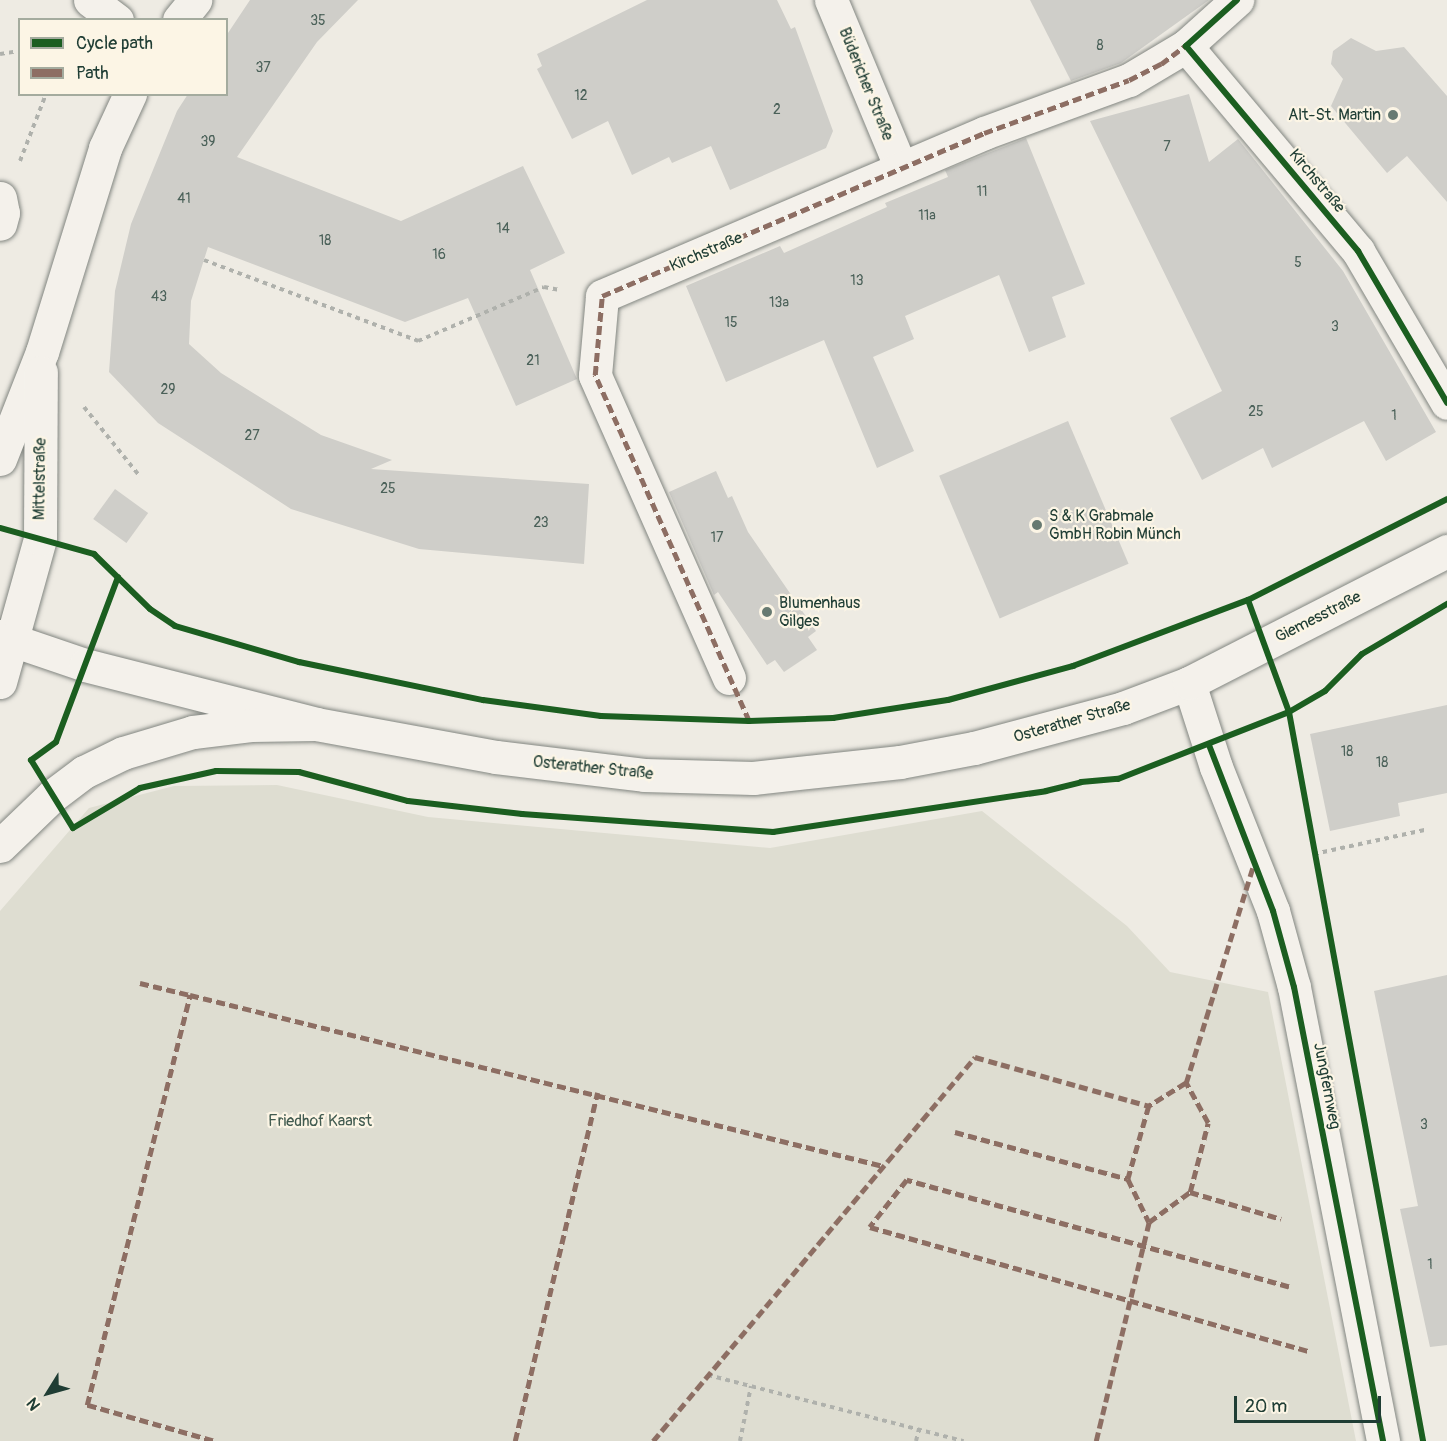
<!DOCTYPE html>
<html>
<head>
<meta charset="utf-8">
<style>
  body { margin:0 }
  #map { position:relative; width:1447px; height:1441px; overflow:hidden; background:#eeebe3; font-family:Pangolin,sans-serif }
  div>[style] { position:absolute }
  .green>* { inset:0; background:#deddd1 }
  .building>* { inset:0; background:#cfcec9; transform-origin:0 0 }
  .path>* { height:4px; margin-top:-2px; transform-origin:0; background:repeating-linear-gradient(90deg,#afb1ac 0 4.5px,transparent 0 9px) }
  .roads { filter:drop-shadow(0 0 2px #828681) drop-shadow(0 0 2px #828681) }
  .minor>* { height:33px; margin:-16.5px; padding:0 16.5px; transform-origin:16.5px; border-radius:16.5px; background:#f4f1eb }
  .major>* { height:33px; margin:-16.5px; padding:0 16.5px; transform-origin:16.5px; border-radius:16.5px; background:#f4f1eb }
  .highway>* { height:33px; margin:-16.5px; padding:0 16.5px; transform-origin:16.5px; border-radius:16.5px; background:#f4f1eb }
  .quiet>* { height:4.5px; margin-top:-2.25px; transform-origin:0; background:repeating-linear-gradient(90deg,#8d6e63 0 9px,transparent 0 13.5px) }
  .cycleway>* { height:6px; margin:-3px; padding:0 3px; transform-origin:3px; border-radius:3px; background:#1b5e20 }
  .dots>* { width:16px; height:16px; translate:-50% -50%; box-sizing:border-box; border:3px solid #fcf5e5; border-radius:50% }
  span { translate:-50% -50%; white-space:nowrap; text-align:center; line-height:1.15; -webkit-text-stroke:4.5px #fcf5e5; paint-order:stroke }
  .number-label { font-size:14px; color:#4b6159 }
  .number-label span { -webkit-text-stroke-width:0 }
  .street-label { font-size:16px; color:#1f3d34 }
  .poi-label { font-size:16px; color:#1f3d34 }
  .right { translate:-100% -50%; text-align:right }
  .left { translate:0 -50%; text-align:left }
  .park-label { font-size:16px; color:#425b50 }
  .legend { position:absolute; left:18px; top:18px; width:210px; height:78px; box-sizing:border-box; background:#fcf5e5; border:2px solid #a4ab9e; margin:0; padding:8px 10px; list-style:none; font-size:18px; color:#1f3d34 }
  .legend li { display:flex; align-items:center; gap:12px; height:30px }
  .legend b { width:30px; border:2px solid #a4ab9e }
  .north { position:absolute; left:18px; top:1363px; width:60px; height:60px; -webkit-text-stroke:4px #fcf5e5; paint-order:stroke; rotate:233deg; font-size:16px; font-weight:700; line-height:24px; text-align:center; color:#1f3d34 }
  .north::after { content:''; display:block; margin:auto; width:21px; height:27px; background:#1f3d34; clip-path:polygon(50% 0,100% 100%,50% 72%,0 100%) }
  .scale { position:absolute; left:1234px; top:1396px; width:147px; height:27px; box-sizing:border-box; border:3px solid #1f3d34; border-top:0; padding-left:8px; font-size:18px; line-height:21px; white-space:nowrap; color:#1f3d34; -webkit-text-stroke:4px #fcf5e5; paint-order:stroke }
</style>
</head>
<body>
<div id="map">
  <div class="green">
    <div style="clip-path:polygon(277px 785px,428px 817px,770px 848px,982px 811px,1127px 926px,1170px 972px,1268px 992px,1356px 1441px,0 1441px,0 911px,89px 808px,174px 786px)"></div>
  </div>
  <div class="building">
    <div style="clip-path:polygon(250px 0,358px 0,317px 42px,237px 157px,401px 221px,523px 166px,565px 253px,530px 270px,577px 379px,516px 406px,468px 298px,405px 322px,208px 247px,191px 301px,189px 344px,221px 373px,321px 435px,392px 460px,371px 469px,589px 484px,584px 564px,419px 549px,291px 509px,158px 423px,109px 372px,115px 291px,131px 224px,177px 111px,188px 94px,226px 94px,226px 36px)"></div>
    <div style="clip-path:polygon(647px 0,777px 0,791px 29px,795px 27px,833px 131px,826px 148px,730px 190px,711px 146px,672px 163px,669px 157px,632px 175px,608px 121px,572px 139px,537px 69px,542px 66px,537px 54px)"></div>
    <div style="clip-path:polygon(1030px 0,1209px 0,1121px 63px,1071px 81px)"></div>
    <div style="clip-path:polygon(1351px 38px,1376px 51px,1404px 47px,1447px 96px,1447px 202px,1407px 156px,1387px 173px,1331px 106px,1343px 79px,1331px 64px,1333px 51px)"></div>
    <div style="clip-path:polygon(1189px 94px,1209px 162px,1238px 139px,1343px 271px,1436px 432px,1386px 461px,1364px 421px,1272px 468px,1263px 448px,1202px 480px,1170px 418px,1222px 391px,1090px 121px)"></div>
    <div style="clip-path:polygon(1026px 138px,1085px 284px,1052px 297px,1066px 337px,1029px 352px,999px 275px,905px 316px,914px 339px,873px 357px,914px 451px,877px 468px,824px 340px,726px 382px,686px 286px,780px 246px,784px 253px,887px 207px,885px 203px,948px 177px,945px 170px)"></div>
    <div style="left:1068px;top:421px;width:155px;height:140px;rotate:67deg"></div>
    <div style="clip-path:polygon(716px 471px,728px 498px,732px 496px,748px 532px,816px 631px,808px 637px,817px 650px,784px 672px,775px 660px,767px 665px,718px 592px,714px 595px,669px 492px)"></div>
    <div style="left:115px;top:489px;width:41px;height:37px;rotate:36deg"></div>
    <div style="clip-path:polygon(1447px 705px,1447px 793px,1398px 803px,1400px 816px,1330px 831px,1310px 734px)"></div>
    <div style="clip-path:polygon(1447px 975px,1447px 1345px,1430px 1347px,1400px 1209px,1418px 1206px,1374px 991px)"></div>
  </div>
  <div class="path">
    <div style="left:0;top:54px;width:20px;rotate:-9deg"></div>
    <div style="left:20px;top:161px;width:72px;rotate:-68.8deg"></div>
    <div style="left:204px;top:260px;width:229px;rotate:20.7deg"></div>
    <div style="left:418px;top:341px;width:137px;rotate:-23.2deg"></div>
    <div style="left:544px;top:287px;width:16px;rotate:11deg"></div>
    <div style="left:84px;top:407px;width:86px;rotate:51.1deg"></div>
    <div style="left:1314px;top:854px;width:113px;rotate:-12.3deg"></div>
    <div style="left:708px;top:1375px;width:264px;rotate:14.5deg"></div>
    <div style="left:740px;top:1441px;width:56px;rotate:-78.7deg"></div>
    <div style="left:916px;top:1441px;width:12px;rotate:-76deg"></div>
  </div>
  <div class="roads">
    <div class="minor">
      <div style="left:90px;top:0;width:34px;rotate:37deg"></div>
      <div style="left:831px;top:0;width:182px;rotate:67.4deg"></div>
      <div style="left:179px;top:20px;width:26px;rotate:-51deg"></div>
      <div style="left:1186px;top:46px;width:268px;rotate:50deg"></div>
      <div style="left:1358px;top:251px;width:176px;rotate:59.6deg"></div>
      <div style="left:0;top:198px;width:15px;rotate:79deg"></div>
      <div style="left:3px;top:213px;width:11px;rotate:105deg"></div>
      <div style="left:0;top:459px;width:115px;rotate:-68.6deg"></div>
      <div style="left:42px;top:352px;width:214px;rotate:-72.8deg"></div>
      <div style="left:105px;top:148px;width:60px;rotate:-65.2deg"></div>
      <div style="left:12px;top:639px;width:104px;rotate:-74.4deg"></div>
      <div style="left:40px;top:539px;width:167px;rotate:-89.7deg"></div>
      <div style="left:729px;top:678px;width:331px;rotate:-113.9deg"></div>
      <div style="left:595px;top:375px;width:79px;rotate:-84.9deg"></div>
      <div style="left:602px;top:296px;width:415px;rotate:-23.1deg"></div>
      <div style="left:984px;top:133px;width:154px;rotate:-20.1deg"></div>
      <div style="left:1129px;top:80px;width:66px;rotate:-30.8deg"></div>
      <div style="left:1186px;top:46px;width:69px;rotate:-42deg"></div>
      <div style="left:1189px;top:683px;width:88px;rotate:72.2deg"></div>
      <div style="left:1216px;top:767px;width:155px;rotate:68.4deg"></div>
      <div style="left:1273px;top:911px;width:79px;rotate:74.6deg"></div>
      <div style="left:1294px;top:987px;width:463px;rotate:78.9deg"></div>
    </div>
    <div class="major">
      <div style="left:0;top:636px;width:90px;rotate:18.8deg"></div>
      <div style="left:85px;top:665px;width:238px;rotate:14.3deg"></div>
      <div style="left:316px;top:724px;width:183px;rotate:10.4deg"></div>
      <div style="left:496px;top:757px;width:149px;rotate:6.9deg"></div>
      <div style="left:644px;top:775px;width:109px;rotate:1.6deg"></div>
      <div style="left:753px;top:778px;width:148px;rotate:-6.2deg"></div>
      <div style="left:900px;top:762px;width:75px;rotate:-10.7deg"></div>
      <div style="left:974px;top:748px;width:154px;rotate:-15deg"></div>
      <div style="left:1123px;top:708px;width:71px;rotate:-20.7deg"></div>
      <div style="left:1189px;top:683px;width:290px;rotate:-27.1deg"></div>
    </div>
    <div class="highway">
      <div style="left:0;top:682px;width:45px;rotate:-74.4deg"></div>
      <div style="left:0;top:846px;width:72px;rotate:-43.9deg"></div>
      <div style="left:52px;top:796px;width:40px;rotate:-37deg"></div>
      <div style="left:84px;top:772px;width:43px;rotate:-26deg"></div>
      <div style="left:123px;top:753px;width:73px;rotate:-16.7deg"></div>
      <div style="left:193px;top:732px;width:58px;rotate:-6.9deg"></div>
      <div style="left:251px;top:725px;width:65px;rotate:-0.9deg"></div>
    </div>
  </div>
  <div class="quiet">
    <div style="left:749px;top:721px;width:379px;rotate:-114deg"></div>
    <div style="left:595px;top:375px;width:79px;rotate:-84.9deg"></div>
    <div style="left:602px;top:296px;width:415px;rotate:-23.1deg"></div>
    <div style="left:984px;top:133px;width:154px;rotate:-20.1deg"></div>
    <div style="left:1129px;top:80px;width:36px;rotate:-27deg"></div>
    <div style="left:1161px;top:64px;width:36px;rotate:-37deg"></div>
    <div style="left:140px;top:983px;width:51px;rotate:13.5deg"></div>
    <div style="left:1186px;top:1083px;width:229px;rotate:-72.8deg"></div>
    <div style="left:955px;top:1132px;width:179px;rotate:15.2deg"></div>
    <div style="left:1190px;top:1192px;width:95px;rotate:16.5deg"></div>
    <div style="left:1289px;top:1287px;width:397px;rotate:-164.4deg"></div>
    <div style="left:907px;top:1180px;width:60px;rotate:128.2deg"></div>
    <div style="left:870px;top:1227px;width:456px;rotate:15.8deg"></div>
    <div style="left:213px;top:1441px;width:131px;rotate:-164.1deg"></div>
    <div style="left:87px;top:1405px;width:423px;rotate:-75.9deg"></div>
    <div style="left:190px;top:995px;width:714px;rotate:13.86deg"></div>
    <div style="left:515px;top:1441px;width:358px;rotate:-76.7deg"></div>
    <div style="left:653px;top:1441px;width:501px;rotate:-50.02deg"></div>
    <div style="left:975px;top:1057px;width:181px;rotate:15.7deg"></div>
    <div style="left:1096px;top:1441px;width:225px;rotate:-76.4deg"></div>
    <div style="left:1149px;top:1222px;width:51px;rotate:-36.2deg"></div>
    <div style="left:1190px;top:1192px;width:71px;rotate:-75.4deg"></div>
    <div style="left:1208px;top:1123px;width:46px;rotate:-118.8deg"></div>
    <div style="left:1186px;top:1083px;width:44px;rotate:148.1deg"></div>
    <div style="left:1149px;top:1106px;width:76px;rotate:106deg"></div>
    <div style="left:1128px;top:1179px;width:48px;rotate:64deg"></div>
  </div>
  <div class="cycleway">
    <div style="left:1237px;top:0;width:69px;rotate:138deg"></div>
    <div style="left:1186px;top:46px;width:268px;rotate:50deg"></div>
    <div style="left:1358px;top:251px;width:176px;rotate:59.6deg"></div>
    <div style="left:0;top:528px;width:98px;rotate:15.5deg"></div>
    <div style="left:94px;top:554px;width:78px;rotate:44.5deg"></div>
    <div style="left:150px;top:609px;width:30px;rotate:34deg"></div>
    <div style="left:175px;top:626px;width:129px;rotate:16.2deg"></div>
    <div style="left:299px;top:662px;width:188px;rotate:11.7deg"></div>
    <div style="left:483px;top:700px;width:119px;rotate:7.7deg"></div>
    <div style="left:601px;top:716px;width:148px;rotate:1.9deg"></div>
    <div style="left:749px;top:721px;width:84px;rotate:-2deg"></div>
    <div style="left:833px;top:718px;width:116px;rotate:-8.9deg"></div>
    <div style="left:948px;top:700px;width:130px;rotate:-15.2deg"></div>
    <div style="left:1073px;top:666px;width:187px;rotate:-20.7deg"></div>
    <div style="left:1248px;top:600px;width:223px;rotate:-26.9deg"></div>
    <div style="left:118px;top:577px;width:176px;rotate:110.6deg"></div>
    <div style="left:56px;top:742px;width:31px;rotate:144deg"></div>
    <div style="left:31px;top:760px;width:80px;rotate:58.3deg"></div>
    <div style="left:73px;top:828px;width:78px;rotate:-30.8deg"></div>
    <div style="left:140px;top:788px;width:78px;rotate:-12.6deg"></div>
    <div style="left:216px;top:771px;width:83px;rotate:0.7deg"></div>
    <div style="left:299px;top:772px;width:113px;rotate:14.9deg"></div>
    <div style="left:408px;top:801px;width:115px;rotate:6.5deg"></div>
    <div style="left:522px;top:814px;width:252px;rotate:4.1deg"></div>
    <div style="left:773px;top:832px;width:276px;rotate:-8.5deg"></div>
    <div style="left:1046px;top:791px;width:36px;rotate:-14deg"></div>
    <div style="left:1081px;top:782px;width:37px;rotate:-5deg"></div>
    <div style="left:1118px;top:779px;width:184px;rotate:-21.4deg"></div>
    <div style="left:1289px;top:712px;width:42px;rotate:-30.3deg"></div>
    <div style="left:1325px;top:691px;width:52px;rotate:-45deg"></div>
    <div style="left:1362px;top:654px;width:99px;rotate:-30.5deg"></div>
    <div style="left:1248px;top:600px;width:119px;rotate:69.9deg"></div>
    <div style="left:1289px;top:712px;width:741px;rotate:79.58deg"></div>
    <div style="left:1209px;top:745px;width:178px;rotate:68.9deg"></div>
    <div style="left:1273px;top:911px;width:79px;rotate:74.6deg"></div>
    <div style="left:1294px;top:987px;width:463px;rotate:78.9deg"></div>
  </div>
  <div class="dots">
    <div style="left:1393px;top:115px;background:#677a71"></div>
    <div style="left:1037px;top:525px;background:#677a71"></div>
    <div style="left:767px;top:612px;background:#677a71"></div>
  </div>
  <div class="number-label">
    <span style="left:318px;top:21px">35</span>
    <span style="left:1100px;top:46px">8</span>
    <span style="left:263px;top:68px">37</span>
    <span style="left:581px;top:96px">12</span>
    <span style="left:777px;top:110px">2</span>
    <span style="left:208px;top:142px">39</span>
    <span style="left:1167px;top:147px">7</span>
    <span style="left:982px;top:192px">11</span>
    <span style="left:184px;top:199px">41</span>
    <span style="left:927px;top:216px">11a</span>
    <span style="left:503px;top:229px">14</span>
    <span style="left:325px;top:241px">18</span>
    <span style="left:439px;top:255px">16</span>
    <span style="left:1298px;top:263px">5</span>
    <span style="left:857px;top:281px">13</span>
    <span style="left:159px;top:297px">43</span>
    <span style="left:779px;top:303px">13a</span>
    <span style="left:731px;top:323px">15</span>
    <span style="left:1335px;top:327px">3</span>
    <span style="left:533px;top:361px">21</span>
    <span style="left:168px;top:390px">29</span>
    <span style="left:1256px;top:412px">25</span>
    <span style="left:1394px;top:416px">1</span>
    <span style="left:252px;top:436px">27</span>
    <span style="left:388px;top:489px">25</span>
    <span style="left:541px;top:523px">23</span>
    <span style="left:717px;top:538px">17</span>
    <span style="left:1347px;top:752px">18</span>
    <span style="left:1382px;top:763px">18</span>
    <span style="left:1424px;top:1125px">3</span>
    <span style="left:1430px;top:1265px">1</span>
  </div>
  <div class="street-label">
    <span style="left:866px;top:84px;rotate:68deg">Büdericher Straße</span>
    <span style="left:1317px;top:181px;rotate:50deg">Kirchstraße</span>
    <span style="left:706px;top:252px;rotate:-23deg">Kirchstraße</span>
    <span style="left:40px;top:479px;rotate:-89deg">Mittelstraße</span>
    <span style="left:1318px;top:617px;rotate:-27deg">Giemesstraße</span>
    <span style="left:1072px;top:721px;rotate:-16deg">Osterather Straße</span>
    <span style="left:593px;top:768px;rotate:6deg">Osterather Straße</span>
    <span style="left:1327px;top:1086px;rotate:79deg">Jungfernweg</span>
  </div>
  <div class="poi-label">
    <span class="right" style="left:1381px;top:115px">Alt-St. Martin</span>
    <span class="left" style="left:1049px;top:525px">S &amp; K Grabmale<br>GmbH Robin Münch</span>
    <span class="left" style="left:779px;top:612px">Blumenhaus<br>Gilges</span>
  </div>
  <div class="park-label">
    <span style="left:320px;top:1121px">Friedhof Kaarst</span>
  </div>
  <ul class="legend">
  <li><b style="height:8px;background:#1b5e20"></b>Cycle path</li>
  <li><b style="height:8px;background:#8d6e63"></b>Path</li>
  </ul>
  <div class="north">N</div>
  <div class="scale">20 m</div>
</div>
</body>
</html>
